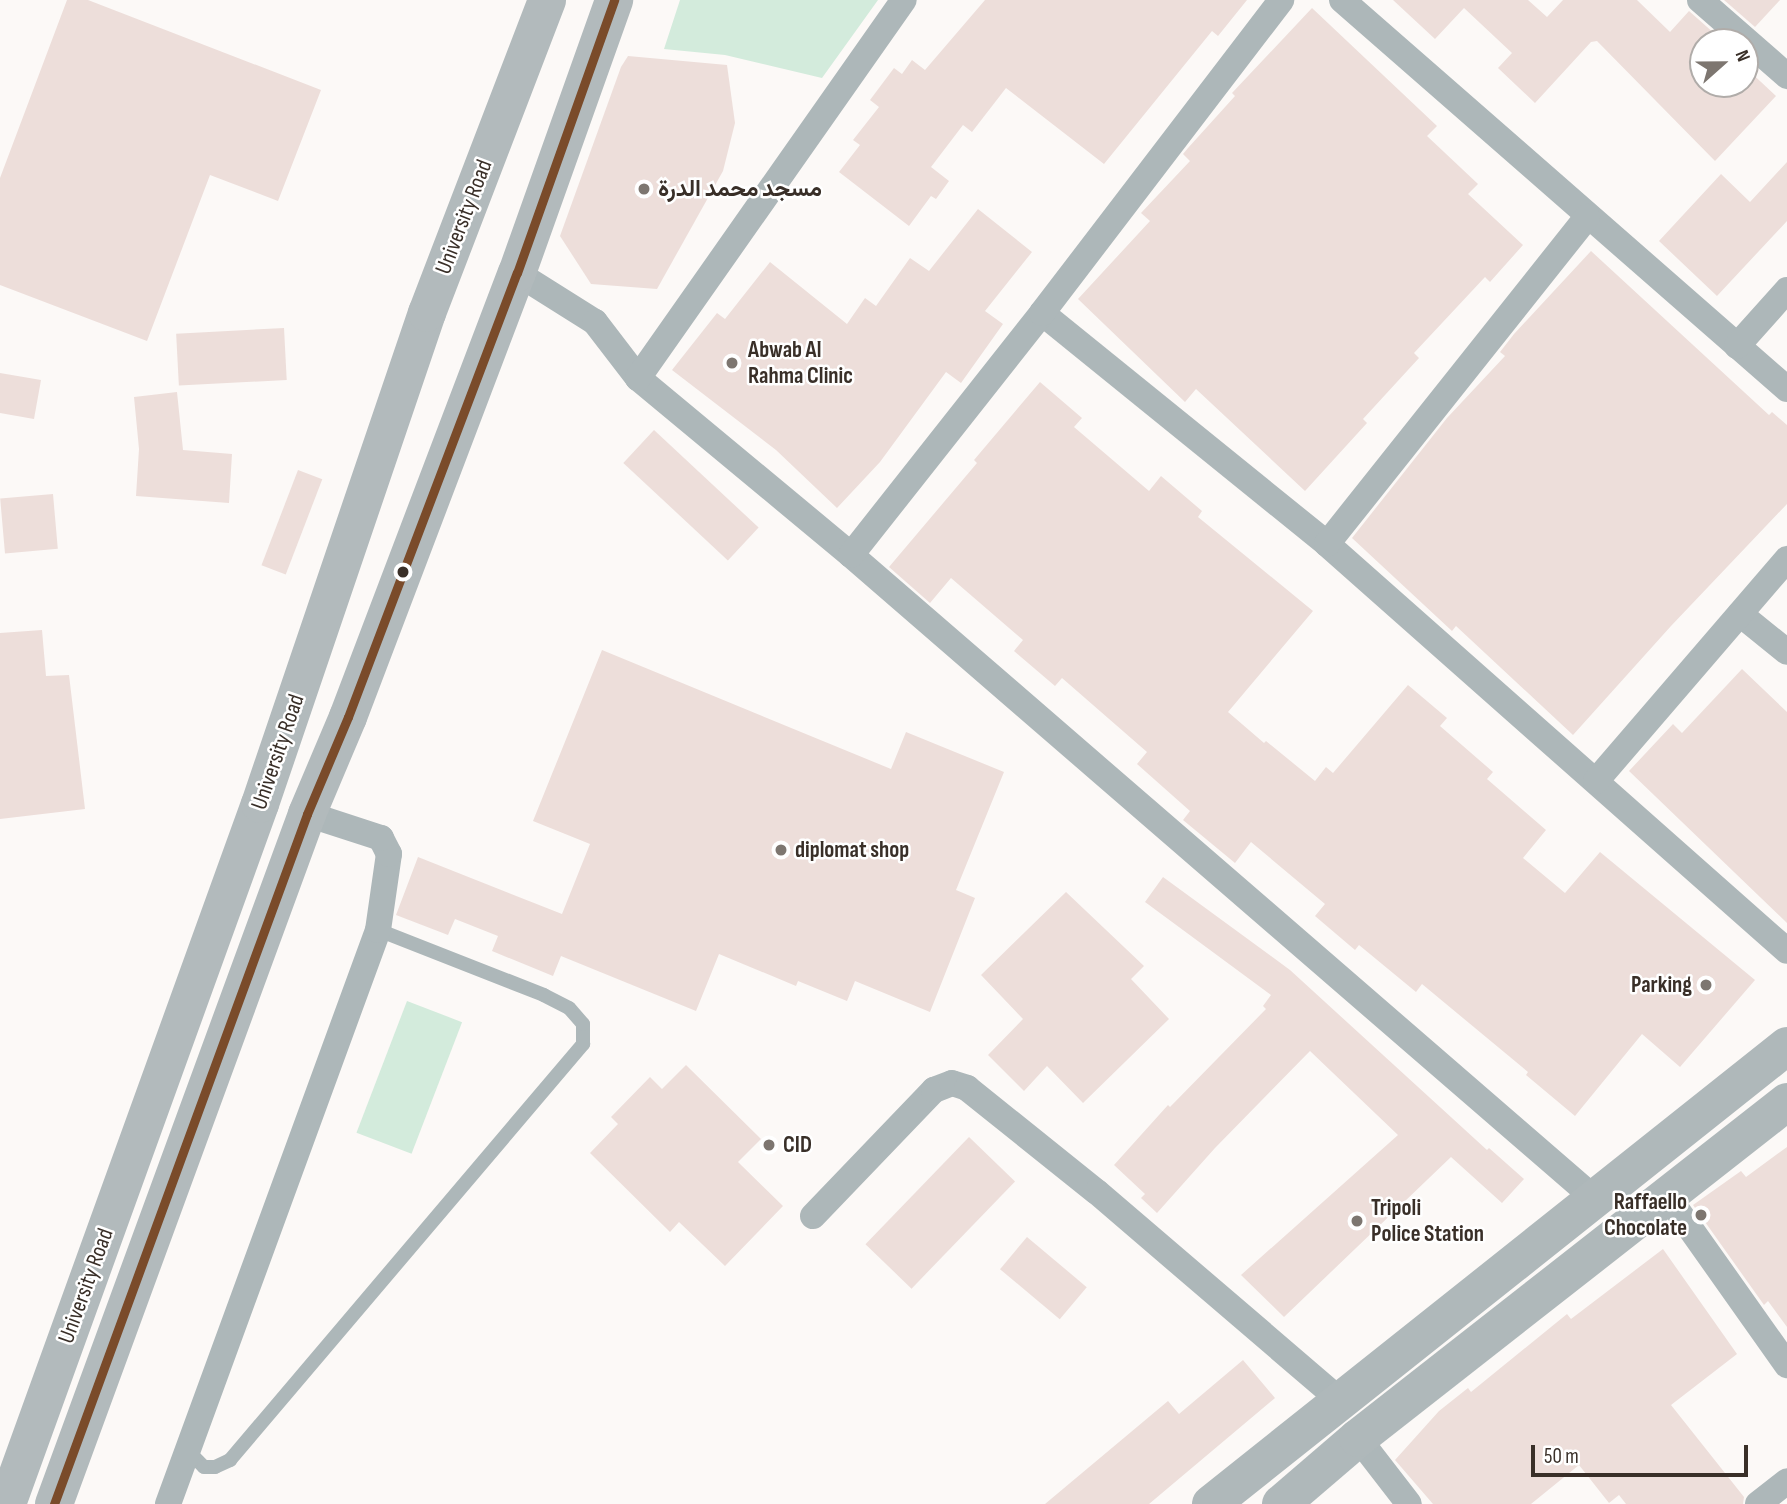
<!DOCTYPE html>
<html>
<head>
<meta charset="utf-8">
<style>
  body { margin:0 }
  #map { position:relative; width:1787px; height:1504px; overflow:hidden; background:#fcf9f7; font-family:"Sofia Sans Condensed",Vazirmatn,sans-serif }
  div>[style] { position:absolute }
  .green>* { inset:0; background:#d3ebdc; transform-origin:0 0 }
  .building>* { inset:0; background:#eddeda; transform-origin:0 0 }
  .service>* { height:14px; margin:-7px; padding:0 7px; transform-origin:7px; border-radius:7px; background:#adb7b9 }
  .minor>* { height:26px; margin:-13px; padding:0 13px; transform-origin:13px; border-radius:13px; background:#adb7b9 }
  .primary>* { height:38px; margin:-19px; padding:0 19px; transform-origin:19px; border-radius:19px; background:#afb8ba }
  .trunk>* { height:38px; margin:-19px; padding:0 19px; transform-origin:19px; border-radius:19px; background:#b2babc }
  .bus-1>* { height:9px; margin:-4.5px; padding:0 4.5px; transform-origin:4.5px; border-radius:4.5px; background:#7a4b2a }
  .dots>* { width:19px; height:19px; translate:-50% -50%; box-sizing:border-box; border:4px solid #fff; border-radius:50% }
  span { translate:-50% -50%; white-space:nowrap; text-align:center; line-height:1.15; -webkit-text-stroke:5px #fff; paint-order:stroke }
  .poi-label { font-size:23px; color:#392f28; font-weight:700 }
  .left { translate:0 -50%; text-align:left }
  .right { translate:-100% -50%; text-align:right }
  .street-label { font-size:23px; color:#392f28 }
  .north { position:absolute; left:1689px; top:28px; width:70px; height:70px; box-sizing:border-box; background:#fff; border:2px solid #b0aca9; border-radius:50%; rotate:69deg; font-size:19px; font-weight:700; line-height:28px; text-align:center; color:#392f28 }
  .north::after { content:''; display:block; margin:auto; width:24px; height:32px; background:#7d7670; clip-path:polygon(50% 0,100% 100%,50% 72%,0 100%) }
  .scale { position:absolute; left:1531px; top:1445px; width:217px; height:32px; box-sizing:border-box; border:4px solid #392f28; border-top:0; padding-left:9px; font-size:21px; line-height:24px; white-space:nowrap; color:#392f28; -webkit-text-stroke:5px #fff; paint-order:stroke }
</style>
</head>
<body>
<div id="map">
  <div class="green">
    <div style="clip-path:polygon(680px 0,878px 0,822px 78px,725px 55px,664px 49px)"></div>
    <div style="left:407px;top:1001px;width:59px;height:141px;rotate:21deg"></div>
  </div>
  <div class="building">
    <div style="clip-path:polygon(67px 0,88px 0,321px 90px,278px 201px,210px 175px,147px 341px,0 285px,0 178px)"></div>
    <div style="clip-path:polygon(985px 0,1247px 0,1218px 36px,1212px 31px,1104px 164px,1006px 88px,972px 132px,963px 125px,931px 167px,949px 181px,936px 199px,931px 196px,909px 226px,839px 172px,860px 145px,853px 140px,879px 107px,870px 100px,894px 68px,902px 74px,912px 60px,925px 70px)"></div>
    <div style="clip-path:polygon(1393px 0,1528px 0,1547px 17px,1563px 0,1637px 0,1670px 32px,1689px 11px,1724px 42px,1703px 42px,1703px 84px,1745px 84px,1745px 67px,1776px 96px,1715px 161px,1597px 41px,1591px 42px,1535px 103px,1498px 68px,1512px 53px,1464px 8px,1435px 39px)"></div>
    <div style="clip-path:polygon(1724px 0,1780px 0,1755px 27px)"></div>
    <div style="clip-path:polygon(1312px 8px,1437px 126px,1427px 136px,1478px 184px,1468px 194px,1523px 245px,1490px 282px,1485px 277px,1414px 353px,1419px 358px,1363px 419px,1367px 423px,1305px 491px,1196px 389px,1185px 402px,1078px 299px,1150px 221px,1141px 213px,1190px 161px,1183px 154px,1188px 148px,1235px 96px,1232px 93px)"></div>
    <div style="clip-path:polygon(628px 56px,727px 65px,735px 123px,723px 171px,657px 289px,591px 284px,560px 236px,621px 67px)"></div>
    <div style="clip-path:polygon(1787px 162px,1787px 221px,1717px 296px,1659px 241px,1721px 174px,1750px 202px)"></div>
    <div style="clip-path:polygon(978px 209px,1032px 252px,985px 311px,1003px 324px,961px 383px,946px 372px,880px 462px,837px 508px,776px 450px,672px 370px,717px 313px,725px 319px,770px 262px,847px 324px,865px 298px,876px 306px,910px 258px,929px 271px)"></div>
    <div style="clip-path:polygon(1591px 251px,1769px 415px,1772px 412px,1787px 425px,1787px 504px,1671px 626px,1573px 735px,1456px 626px,1452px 631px,1352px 538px,1447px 418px,1505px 356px,1500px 352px,1514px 334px)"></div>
    <div style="left:284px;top:328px;width:52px;height:108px;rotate:87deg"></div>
    <div style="clip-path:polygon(0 373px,41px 380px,34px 419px,0 413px)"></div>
    <div style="clip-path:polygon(1040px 382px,1082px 418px,1074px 427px,1149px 491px,1161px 476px,1202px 511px,1198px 517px,1313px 611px,1228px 712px,1264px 743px,1266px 741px,1315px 781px,1326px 767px,1333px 773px,1408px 685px,1447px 718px,1440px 726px,1493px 772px,1487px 779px,1546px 830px,1523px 858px,1565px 893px,1600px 852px,1755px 980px,1680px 1067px,1642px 1034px,1575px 1116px,1526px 1075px,1528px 1072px,1422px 984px,1416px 992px,1359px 945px,1355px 950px,1315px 916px,1325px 904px,1251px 842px,1235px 863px,1183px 820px,1190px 811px,1137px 764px,1147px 752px,1062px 678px,1055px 686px,1014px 651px,1023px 640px,951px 578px,930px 603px,889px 567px,977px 463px,974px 460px)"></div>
    <div style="clip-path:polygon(177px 392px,183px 450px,232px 454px,229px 503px,136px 496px,139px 449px,134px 397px)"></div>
    <div style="left:654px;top:430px;width:143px;height:45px;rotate:43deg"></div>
    <div style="left:298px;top:470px;width:26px;height:102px;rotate:21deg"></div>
    <div style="left:53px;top:494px;width:55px;height:53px;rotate:85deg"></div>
    <div style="clip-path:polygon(42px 630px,46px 676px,69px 675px,85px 809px,0 819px,0 633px)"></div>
    <div style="clip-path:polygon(602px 650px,891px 769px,906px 732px,1004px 772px,956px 890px,975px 898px,930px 1012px,855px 981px,847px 1001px,798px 981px,796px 986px,719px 954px,696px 1011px,561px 956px,553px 976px,492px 951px,498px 936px,455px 919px,448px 935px,396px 915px,418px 857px,562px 914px,590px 844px,533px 821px)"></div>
    <div style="clip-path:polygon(1742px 669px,1787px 712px,1787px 923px,1629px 771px,1673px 724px,1682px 733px)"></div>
    <div style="clip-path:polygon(1163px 877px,1290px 970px,1487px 1150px,1489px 1148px,1524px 1179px,1502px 1203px,1451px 1157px,1284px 1317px,1241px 1275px,1398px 1135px,1310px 1051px,1215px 1148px,1157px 1213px,1141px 1198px,1145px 1194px,1114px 1165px,1168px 1105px,1170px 1107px,1266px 1009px,1263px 1006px,1271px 995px,1145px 902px)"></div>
    <div style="clip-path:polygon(1066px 892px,1144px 966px,1131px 979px,1169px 1019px,1083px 1103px,1047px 1066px,1024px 1091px,988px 1055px,1023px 1019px,981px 975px)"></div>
    <div style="clip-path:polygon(686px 1065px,761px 1139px,738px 1162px,783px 1206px,725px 1266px,679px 1222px,670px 1232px,590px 1153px,618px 1124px,611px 1117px,650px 1077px,662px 1089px)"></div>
    <div style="left:969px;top:1137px;width:64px;height:149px;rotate:44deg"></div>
    <div style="clip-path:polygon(1787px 1147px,1787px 1327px,1768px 1301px,1764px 1305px,1693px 1205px,1741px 1171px,1746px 1177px)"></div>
    <div style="left:1027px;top:1237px;width:78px;height:42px;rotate:40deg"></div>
    <div style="clip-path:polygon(1663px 1249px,1737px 1354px,1671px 1405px,1744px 1497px,1743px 1504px,1626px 1504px,1619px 1495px,1609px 1503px,1579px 1465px,1531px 1504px,1433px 1504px,1395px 1460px,1439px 1411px,1468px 1388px,1471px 1392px,1567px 1314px,1571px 1319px)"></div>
    <div style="clip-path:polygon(1243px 1360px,1275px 1398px,1149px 1504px,1045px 1504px,1168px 1401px,1179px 1414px)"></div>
  </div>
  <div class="service">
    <div style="left:189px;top:1452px;width:21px;rotate:45deg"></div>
    <div style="left:204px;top:1467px;width:11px"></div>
    <div style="left:215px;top:1467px;width:17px;rotate:-25deg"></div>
    <div style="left:230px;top:1460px;width:546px;rotate:-49.68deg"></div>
    <div style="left:583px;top:1044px;width:20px;rotate:-90deg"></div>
    <div style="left:583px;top:1024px;width:21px;rotate:-131deg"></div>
    <div style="left:569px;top:1008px;width:28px;rotate:-153deg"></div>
    <div style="left:544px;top:995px;width:178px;rotate:-158.6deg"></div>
  </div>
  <div class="minor">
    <div style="left:1342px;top:0;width:591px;rotate:41.16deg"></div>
    <div style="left:1700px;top:0;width:116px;rotate:41.1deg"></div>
    <div style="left:517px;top:273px;width:92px;rotate:32.1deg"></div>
    <div style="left:595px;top:322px;width:71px;rotate:52.5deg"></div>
    <div style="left:638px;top:378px;width:277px;rotate:39.7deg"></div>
    <div style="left:851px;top:555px;width:983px;rotate:40.87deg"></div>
    <div style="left:1042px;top:313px;width:367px;rotate:39deg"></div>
    <div style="left:1327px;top:544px;width:614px;rotate:41.5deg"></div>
    <div style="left:1737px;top:346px;width:75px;rotate:-48.2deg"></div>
    <div style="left:638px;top:378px;width:462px;rotate:-54.9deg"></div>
    <div style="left:1327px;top:544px;width:418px;rotate:-51.5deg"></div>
    <div style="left:851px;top:555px;width:308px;rotate:-51.7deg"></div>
    <div style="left:1042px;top:313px;width:394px;rotate:-52.6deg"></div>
    <div style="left:1740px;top:614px;width:60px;rotate:39deg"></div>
    <div style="left:1596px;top:781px;width:293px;rotate:-49.3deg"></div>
    <div style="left:1668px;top:1197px;width:206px;rotate:54.7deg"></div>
    <div style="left:813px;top:1216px;width:175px;rotate:-46.2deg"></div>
    <div style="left:934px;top:1090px;width:19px;rotate:-21deg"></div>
    <div style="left:952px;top:1083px;width:16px;rotate:18deg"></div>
    <div style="left:967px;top:1088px;width:166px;rotate:38.7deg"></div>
    <div style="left:1097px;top:1192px;width:320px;rotate:40.6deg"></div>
    <div style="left:1358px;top:1438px;width:83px;rotate:52.3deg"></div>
    <div style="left:168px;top:1504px;width:611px;rotate:-69.9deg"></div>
    <div style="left:378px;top:930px;width:77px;rotate:-81.8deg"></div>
    <div style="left:389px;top:854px;width:18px;rotate:-117deg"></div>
    <div style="left:381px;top:838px;width:78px;rotate:-162deg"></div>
    <div style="left:1758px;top:1504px;width:37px;rotate:-38deg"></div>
  </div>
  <div class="primary">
    <div style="left:1211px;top:1504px;width:736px;rotate:-38.49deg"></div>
    <div style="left:1281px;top:1504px;width:101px;rotate:-40.6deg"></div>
    <div style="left:1358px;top:1438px;width:545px;rotate:-38.07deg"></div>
  </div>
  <div class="trunk">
    <div style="left:7px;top:1504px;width:744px;rotate:-70.13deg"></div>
    <div style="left:260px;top:804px;width:519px;rotate:-71.22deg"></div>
    <div style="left:427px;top:313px;width:335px;rotate:-69deg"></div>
    <div style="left:54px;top:1504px;width:735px;rotate:-69.86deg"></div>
    <div style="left:307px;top:814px;width:105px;rotate:-67.1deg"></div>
    <div style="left:348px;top:717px;width:475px;rotate:-69.2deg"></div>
    <div style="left:517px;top:273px;width:290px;rotate:-70.4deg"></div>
  </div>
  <div class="bus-1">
    <div style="left:54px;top:1504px;width:735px;rotate:-69.86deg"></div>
    <div style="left:307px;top:814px;width:105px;rotate:-67.1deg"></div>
    <div style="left:348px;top:717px;width:475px;rotate:-69.2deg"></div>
    <div style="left:517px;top:273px;width:290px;rotate:-70.4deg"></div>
  </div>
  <div class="dots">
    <div style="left:644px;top:189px;background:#7d7670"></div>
    <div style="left:732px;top:363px;background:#7d7670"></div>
    <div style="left:403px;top:572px;background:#392f28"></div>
    <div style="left:781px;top:850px;background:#7d7670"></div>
    <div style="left:1706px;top:985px;background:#7d7670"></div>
    <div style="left:769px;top:1145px;background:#7d7670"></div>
    <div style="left:1701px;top:1215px;background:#7d7670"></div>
    <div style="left:1357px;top:1221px;background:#7d7670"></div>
  </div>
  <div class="poi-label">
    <span class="left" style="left:658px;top:189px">مسجد محمد الدرة</span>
    <span class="left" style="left:748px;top:363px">Abwab Al<br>Rahma Clinic</span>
    <span class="left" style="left:795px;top:850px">diplomat shop</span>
    <span class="right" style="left:1692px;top:985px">Parking</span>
    <span class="left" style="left:783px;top:1145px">CID</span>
    <span class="right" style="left:1687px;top:1215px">Raffaello<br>Chocolate</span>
    <span class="left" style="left:1371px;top:1221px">Tripoli<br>Police Station</span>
  </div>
  <div class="street-label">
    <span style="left:464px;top:217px;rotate:-69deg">University Road</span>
    <span style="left:278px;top:752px;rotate:-71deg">University Road</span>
    <span style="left:86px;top:1286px;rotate:-70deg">University Road</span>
  </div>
  <div class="north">N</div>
  <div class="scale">50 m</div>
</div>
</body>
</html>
